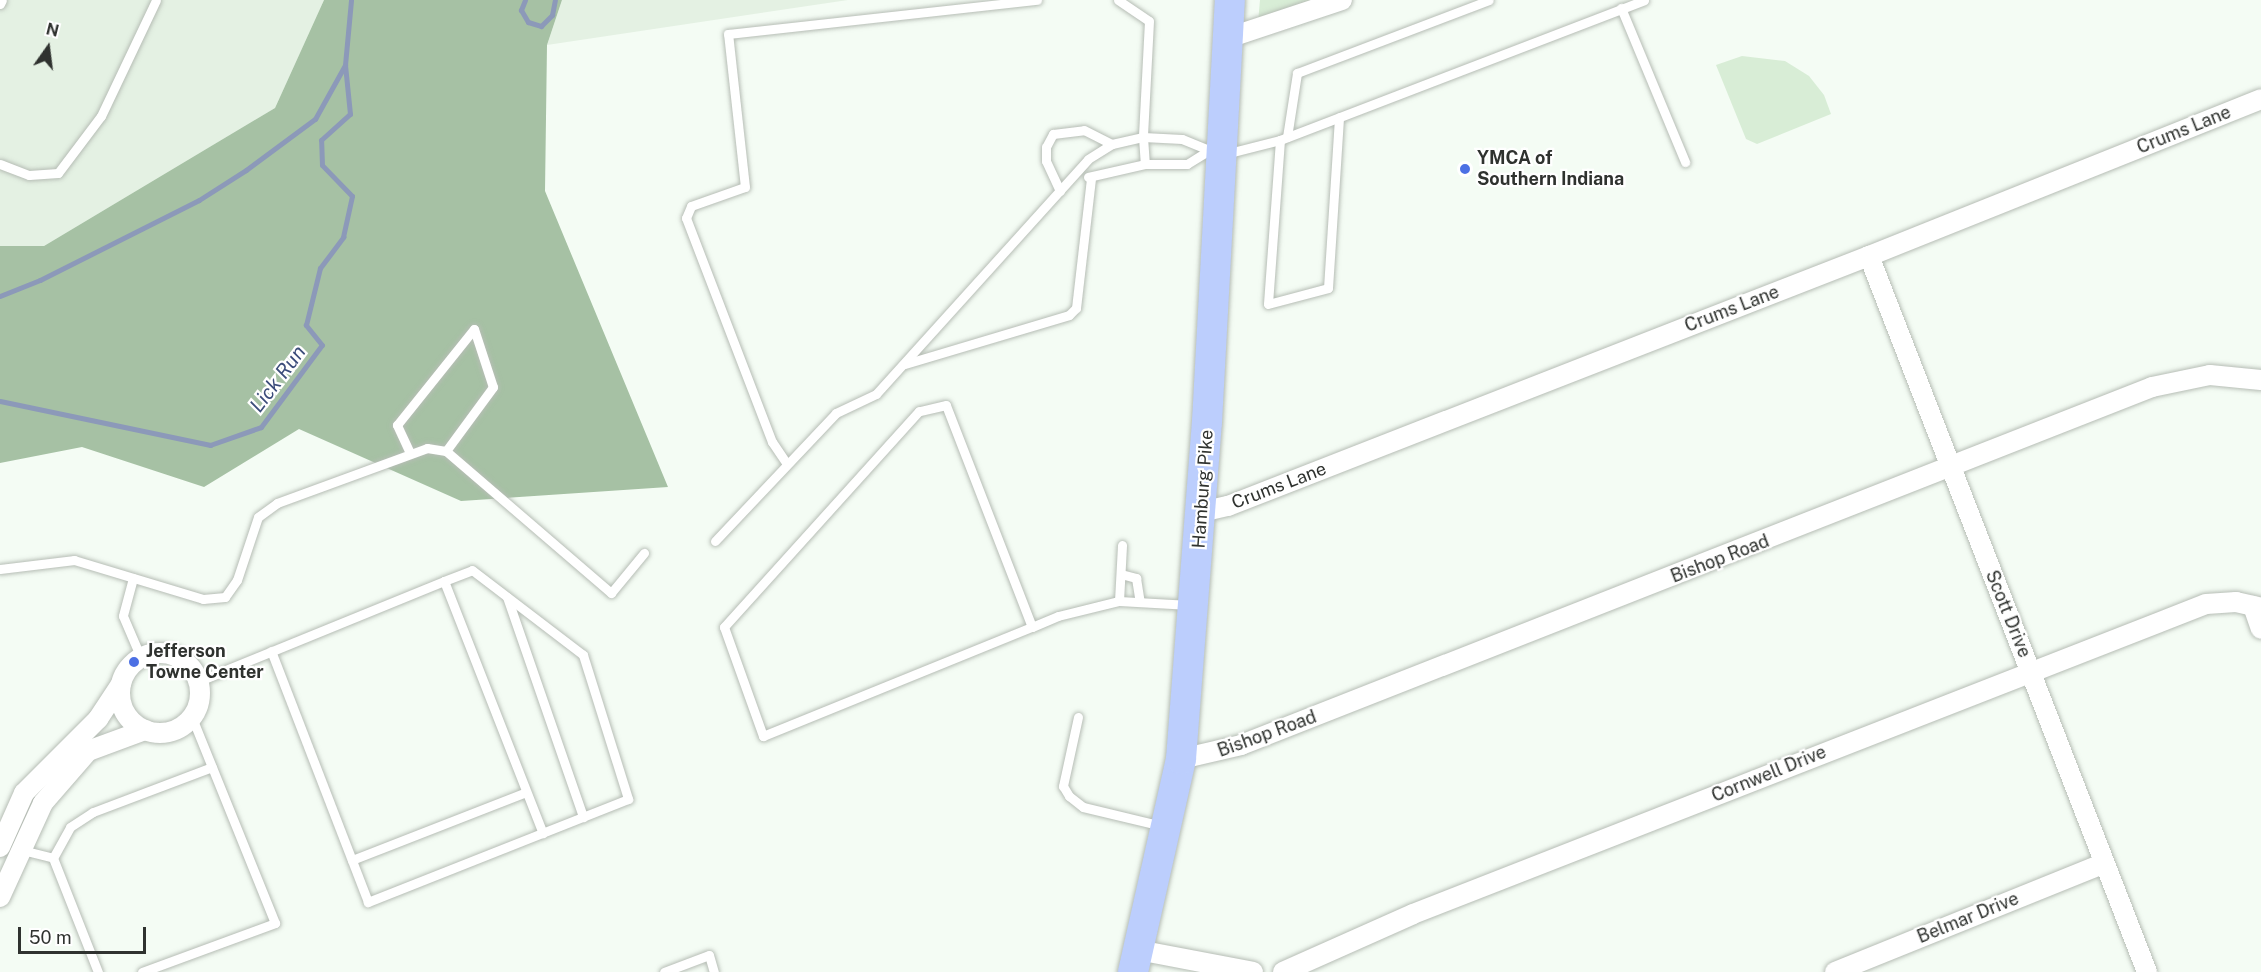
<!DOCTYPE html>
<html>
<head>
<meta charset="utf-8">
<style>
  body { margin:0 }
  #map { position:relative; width:2261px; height:972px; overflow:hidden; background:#f4fcf4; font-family:"Public Sans",sans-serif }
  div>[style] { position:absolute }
  .built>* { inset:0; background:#e4f1e3 }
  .green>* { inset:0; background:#d8edd6 }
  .forest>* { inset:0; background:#a6c1a4 }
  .stream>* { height:5px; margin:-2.5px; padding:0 2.5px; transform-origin:2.5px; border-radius:2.5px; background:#8c99b9 }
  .roads { filter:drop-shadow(0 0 2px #b6bdb5) drop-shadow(0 0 2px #b6bdb5) }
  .service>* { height:9px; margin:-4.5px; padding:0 4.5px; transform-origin:4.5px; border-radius:4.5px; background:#fff }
  .minor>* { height:20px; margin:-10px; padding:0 10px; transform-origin:10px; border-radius:10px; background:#fff }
  .minor>.ring { margin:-10px; padding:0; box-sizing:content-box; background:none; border:20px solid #fff; border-radius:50% }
  .primary>* { height:30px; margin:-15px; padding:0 15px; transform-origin:15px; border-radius:15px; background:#bccefd }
  .dots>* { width:16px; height:16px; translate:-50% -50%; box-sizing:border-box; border:3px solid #fff; border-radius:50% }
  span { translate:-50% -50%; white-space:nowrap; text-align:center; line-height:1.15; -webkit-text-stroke:4.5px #fff; paint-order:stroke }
  .street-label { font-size:18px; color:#2f322f }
  .poi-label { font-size:18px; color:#2f322f; font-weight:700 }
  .left { translate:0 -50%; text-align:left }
  .water-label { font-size:20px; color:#3b4c7a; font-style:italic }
  .north { position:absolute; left:18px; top:18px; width:60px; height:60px; -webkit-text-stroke:4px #fff; paint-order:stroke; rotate:14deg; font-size:16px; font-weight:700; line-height:24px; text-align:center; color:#2f322f }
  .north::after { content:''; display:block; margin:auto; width:21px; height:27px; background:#2f322f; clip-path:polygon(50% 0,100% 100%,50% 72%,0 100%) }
  .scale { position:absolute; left:18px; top:927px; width:128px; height:27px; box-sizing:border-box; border:3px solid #2f322f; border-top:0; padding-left:8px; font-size:18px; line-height:21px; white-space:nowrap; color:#2f322f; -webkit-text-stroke:4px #fff; paint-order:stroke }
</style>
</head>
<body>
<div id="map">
  <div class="built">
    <div style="clip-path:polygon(0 0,324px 0,275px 108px,44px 246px,0 246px)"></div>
    <div style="clip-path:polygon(562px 0,848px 0,547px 45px)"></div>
  </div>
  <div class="green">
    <div style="clip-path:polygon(1260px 0,1311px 0,1258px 23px)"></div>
    <div style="clip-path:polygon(1742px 56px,1785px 61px,1809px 76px,1824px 95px,1831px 114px,1757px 144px,1746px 139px,1716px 65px)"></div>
  </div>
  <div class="forest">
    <div style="clip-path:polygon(324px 0,562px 0,547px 45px,545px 191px,668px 487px,461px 501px,299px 429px,204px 487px,82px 447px,0 463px,0 246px,44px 246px,275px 108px)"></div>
  </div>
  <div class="stream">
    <div style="left:525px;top:0;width:11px;rotate:112deg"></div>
    <div style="left:521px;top:10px;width:14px;rotate:60deg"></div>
    <div style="left:528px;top:22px;width:14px;rotate:17deg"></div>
    <div style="left:541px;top:26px;width:16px;rotate:-45deg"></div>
    <div style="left:552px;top:15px;width:15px;rotate:-79deg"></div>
    <div style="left:0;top:296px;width:43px;rotate:-21.8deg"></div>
    <div style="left:40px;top:280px;width:178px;rotate:-26.7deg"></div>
    <div style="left:199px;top:200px;width:56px;rotate:-32.6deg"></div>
    <div style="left:246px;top:170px;width:86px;rotate:-36.5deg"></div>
    <div style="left:315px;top:119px;width:62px;rotate:-60.9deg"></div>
    <div style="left:0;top:401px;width:215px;rotate:11.8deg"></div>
    <div style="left:210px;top:445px;width:54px;rotate:-19.4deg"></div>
    <div style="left:261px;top:427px;width:102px;rotate:-53.4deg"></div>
    <div style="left:322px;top:345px;width:26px;rotate:-129deg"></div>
    <div style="left:306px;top:325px;width:59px;rotate:-76.2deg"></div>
    <div style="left:320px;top:268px;width:39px;rotate:-53deg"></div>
    <div style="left:343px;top:237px;width:42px;rotate:-77.6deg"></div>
    <div style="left:352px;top:196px;width:43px;rotate:-134.1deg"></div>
    <div style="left:322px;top:165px;width:25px;rotate:-92deg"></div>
    <div style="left:321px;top:140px;width:39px;rotate:-42deg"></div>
    <div style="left:350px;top:114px;width:49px;rotate:-95.8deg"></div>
    <div style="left:345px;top:65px;width:65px;rotate:-84.7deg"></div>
  </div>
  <div class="roads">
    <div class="service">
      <div style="left:1118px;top:0;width:37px;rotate:34deg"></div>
      <div style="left:1149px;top:21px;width:116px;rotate:93deg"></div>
      <div style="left:1143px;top:137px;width:27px;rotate:86deg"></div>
      <div style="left:0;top:4px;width:4px;rotate:-63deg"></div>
      <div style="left:1621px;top:8px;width:167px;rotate:67.4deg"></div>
      <div style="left:1287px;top:137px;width:65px;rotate:-81.1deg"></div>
      <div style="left:1297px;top:73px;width:205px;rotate:-20.8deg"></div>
      <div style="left:1280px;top:140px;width:164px;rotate:94.2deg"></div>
      <div style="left:1268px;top:304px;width:62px;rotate:-14.9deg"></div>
      <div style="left:1328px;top:288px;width:171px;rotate:-86.3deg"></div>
      <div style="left:0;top:164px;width:31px;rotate:21deg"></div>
      <div style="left:29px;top:175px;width:29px;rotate:-4deg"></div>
      <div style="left:58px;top:173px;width:71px;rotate:-53deg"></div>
      <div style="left:101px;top:116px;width:128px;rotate:-64.6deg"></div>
      <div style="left:1088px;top:177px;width:58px;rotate:-12.8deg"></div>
      <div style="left:1145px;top:164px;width:42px"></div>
      <div style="left:1187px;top:164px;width:22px;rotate:-32deg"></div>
      <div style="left:1060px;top:191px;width:33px;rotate:-115deg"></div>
      <div style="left:1046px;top:161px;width:14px;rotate:-90deg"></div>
      <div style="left:1046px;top:147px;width:15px;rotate:-62deg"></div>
      <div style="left:1053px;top:134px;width:31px;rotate:-7deg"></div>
      <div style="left:1084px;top:130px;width:31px;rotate:27deg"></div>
      <div style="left:905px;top:364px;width:171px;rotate:-16.6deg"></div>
      <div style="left:1069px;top:315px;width:10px;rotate:-45deg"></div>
      <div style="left:1076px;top:308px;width:131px;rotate:-83.4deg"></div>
      <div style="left:410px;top:453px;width:31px;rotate:-115deg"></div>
      <div style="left:397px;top:425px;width:123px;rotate:-51.3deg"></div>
      <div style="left:474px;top:329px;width:61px;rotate:71.9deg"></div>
      <div style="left:493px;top:387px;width:79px;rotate:126.3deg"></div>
      <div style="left:787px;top:464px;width:27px;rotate:-124deg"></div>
      <div style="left:772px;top:442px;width:240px;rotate:-111deg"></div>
      <div style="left:686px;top:218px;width:13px;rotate:-67deg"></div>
      <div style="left:691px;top:206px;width:57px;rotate:-19.4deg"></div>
      <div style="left:745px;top:187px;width:154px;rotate:-96.3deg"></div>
      <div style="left:728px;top:34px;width:311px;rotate:-6.3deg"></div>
      <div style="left:715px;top:541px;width:176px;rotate:-46.6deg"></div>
      <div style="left:836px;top:413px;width:44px;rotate:-25.4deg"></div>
      <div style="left:876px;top:394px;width:316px;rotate:-47.9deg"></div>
      <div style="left:1088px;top:159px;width:28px;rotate:-32deg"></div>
      <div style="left:1112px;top:144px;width:32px;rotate:-13deg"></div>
      <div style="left:1143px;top:137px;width:39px;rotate:3deg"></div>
      <div style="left:1182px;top:139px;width:42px;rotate:22.3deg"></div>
      <div style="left:1221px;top:155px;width:61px;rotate:-14.3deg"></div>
      <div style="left:1280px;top:140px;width:390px;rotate:-21deg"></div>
      <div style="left:0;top:569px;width:75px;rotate:-6.9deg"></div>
      <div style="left:74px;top:560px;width:135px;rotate:16.8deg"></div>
      <div style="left:203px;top:599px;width:22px;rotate:-5deg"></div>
      <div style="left:225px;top:597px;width:21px;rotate:-55deg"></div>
      <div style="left:237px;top:580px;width:66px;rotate:-71.6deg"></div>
      <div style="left:258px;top:517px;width:24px;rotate:-36deg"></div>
      <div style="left:277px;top:503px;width:160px;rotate:-20.1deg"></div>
      <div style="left:427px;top:448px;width:19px;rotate:9deg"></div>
      <div style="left:446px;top:451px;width:218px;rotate:40.7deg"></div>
      <div style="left:611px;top:593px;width:52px;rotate:-50.5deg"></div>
      <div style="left:1121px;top:574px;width:16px;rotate:15deg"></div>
      <div style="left:1136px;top:578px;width:24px;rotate:81deg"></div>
      <div style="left:133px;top:578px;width:39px;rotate:105deg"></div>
      <div style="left:123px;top:616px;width:46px;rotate:66.8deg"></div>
      <div style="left:444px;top:581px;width:271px;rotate:68.6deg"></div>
      <div style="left:507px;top:597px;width:233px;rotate:70.9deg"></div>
      <div style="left:1119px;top:601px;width:56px;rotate:-86.9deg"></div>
      <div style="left:1032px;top:627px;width:238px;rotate:-111.2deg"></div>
      <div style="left:946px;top:405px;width:28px;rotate:167deg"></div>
      <div style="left:919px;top:411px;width:291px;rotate:132.1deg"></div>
      <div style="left:724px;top:627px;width:116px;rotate:70.3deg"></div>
      <div style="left:763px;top:736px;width:290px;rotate:-22.1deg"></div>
      <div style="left:1032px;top:627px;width:28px;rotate:-23deg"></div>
      <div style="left:1058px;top:616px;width:63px;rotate:-13.8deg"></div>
      <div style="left:1119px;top:601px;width:71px;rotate:3.2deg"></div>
      <div style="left:199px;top:681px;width:18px;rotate:-22deg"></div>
      <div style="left:216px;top:674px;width:246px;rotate:-22.2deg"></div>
      <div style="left:444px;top:581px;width:30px;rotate:-21deg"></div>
      <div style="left:472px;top:570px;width:140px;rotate:37.4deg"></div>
      <div style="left:583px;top:655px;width:151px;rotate:72.6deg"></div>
      <div style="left:628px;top:799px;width:280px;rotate:158.4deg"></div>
      <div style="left:368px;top:902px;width:269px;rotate:-111.1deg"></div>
      <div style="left:1078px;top:717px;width:71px;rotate:102.3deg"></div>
      <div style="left:1063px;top:786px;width:12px;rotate:59deg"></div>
      <div style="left:1069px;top:796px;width:18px;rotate:38deg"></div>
      <div style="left:1083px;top:807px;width:82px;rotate:13.4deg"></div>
      <div style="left:22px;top:850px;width:32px;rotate:14deg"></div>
      <div style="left:53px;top:858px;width:123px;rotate:68.5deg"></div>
      <div style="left:53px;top:858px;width:35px;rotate:-61deg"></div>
      <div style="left:70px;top:827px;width:27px;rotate:-33deg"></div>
      <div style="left:93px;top:812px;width:127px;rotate:-20.7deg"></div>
      <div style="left:352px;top:860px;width:185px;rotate:-21.3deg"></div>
      <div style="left:142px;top:972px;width:142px;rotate:-20.2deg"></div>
      <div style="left:275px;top:923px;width:221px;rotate:-112deg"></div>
      <div style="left:664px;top:972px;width:48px;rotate:-20.7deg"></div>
      <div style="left:709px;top:955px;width:18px;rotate:74deg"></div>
    </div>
    <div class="minor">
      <div style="left:1228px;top:38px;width:120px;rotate:-18.4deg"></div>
      <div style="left:1869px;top:256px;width:768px;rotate:68.78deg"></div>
      <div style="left:1201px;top:512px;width:28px;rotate:-13deg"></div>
      <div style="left:1228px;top:506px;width:688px;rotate:-21.31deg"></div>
      <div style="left:1869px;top:256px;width:422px;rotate:-21.8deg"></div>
      <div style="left:2253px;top:606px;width:24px;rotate:71deg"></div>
      <div class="ring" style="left:120px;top:653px;width:60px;height:60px"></div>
      <div style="left:1181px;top:759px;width:62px;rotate:-13.1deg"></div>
      <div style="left:1241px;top:745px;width:979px;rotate:-21.45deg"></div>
      <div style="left:2152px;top:387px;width:59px;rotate:-11.7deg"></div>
      <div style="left:2210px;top:375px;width:51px;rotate:5.6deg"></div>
      <div style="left:0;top:847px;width:59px;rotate:-66deg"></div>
      <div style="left:24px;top:793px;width:105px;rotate:-45deg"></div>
      <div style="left:98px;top:719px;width:42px;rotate:-56.7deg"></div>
      <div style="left:0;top:897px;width:103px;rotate:-65.4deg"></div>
      <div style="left:43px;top:803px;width:69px;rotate:-49.1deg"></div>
      <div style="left:88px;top:751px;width:61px;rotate:-20.2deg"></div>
      <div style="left:1138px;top:950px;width:117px;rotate:10.8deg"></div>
      <div style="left:1283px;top:972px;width:142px;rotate:-24deg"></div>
      <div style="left:1413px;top:914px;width:851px;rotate:-21.35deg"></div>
      <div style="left:2206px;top:604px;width:30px;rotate:-4deg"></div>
      <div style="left:2236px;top:602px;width:26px;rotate:13deg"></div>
      <div style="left:1835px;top:972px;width:288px;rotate:-22deg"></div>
    </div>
    <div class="primary">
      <div style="left:1133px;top:972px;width:218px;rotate:-77.3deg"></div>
      <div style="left:1181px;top:759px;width:338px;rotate:-85.6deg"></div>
      <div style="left:1207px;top:422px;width:423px;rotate:-86.9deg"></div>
    </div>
  </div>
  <div class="dots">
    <div style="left:1465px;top:169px;background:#4c70e4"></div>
    <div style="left:134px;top:662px;background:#4c70e4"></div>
  </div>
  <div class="street-label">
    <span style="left:2184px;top:130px;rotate:-22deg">Crums Lane</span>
    <span style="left:1732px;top:309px;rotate:-21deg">Crums Lane</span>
    <span style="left:1279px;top:486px;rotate:-21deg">Crums Lane</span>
    <span style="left:1203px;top:489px;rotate:-86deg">Hamburg Pike</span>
    <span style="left:1720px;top:559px;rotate:-21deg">Bishop Road</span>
    <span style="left:2008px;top:614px;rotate:68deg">Scott Drive</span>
    <span style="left:1267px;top:734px;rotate:-20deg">Bishop Road</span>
    <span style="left:1769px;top:774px;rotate:-22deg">Cornwell Drive</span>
    <span style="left:1968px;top:918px;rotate:-22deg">Belmar Drive</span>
  </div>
  <div class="poi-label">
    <span class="left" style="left:1477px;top:169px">YMCA of<br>Southern Indiana</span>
    <span class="left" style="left:146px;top:662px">Jefferson<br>Towne Center</span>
  </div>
  <div class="water-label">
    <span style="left:278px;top:379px;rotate:-53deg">Lick Run</span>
  </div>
  <div class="north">N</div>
  <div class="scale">50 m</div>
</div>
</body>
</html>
